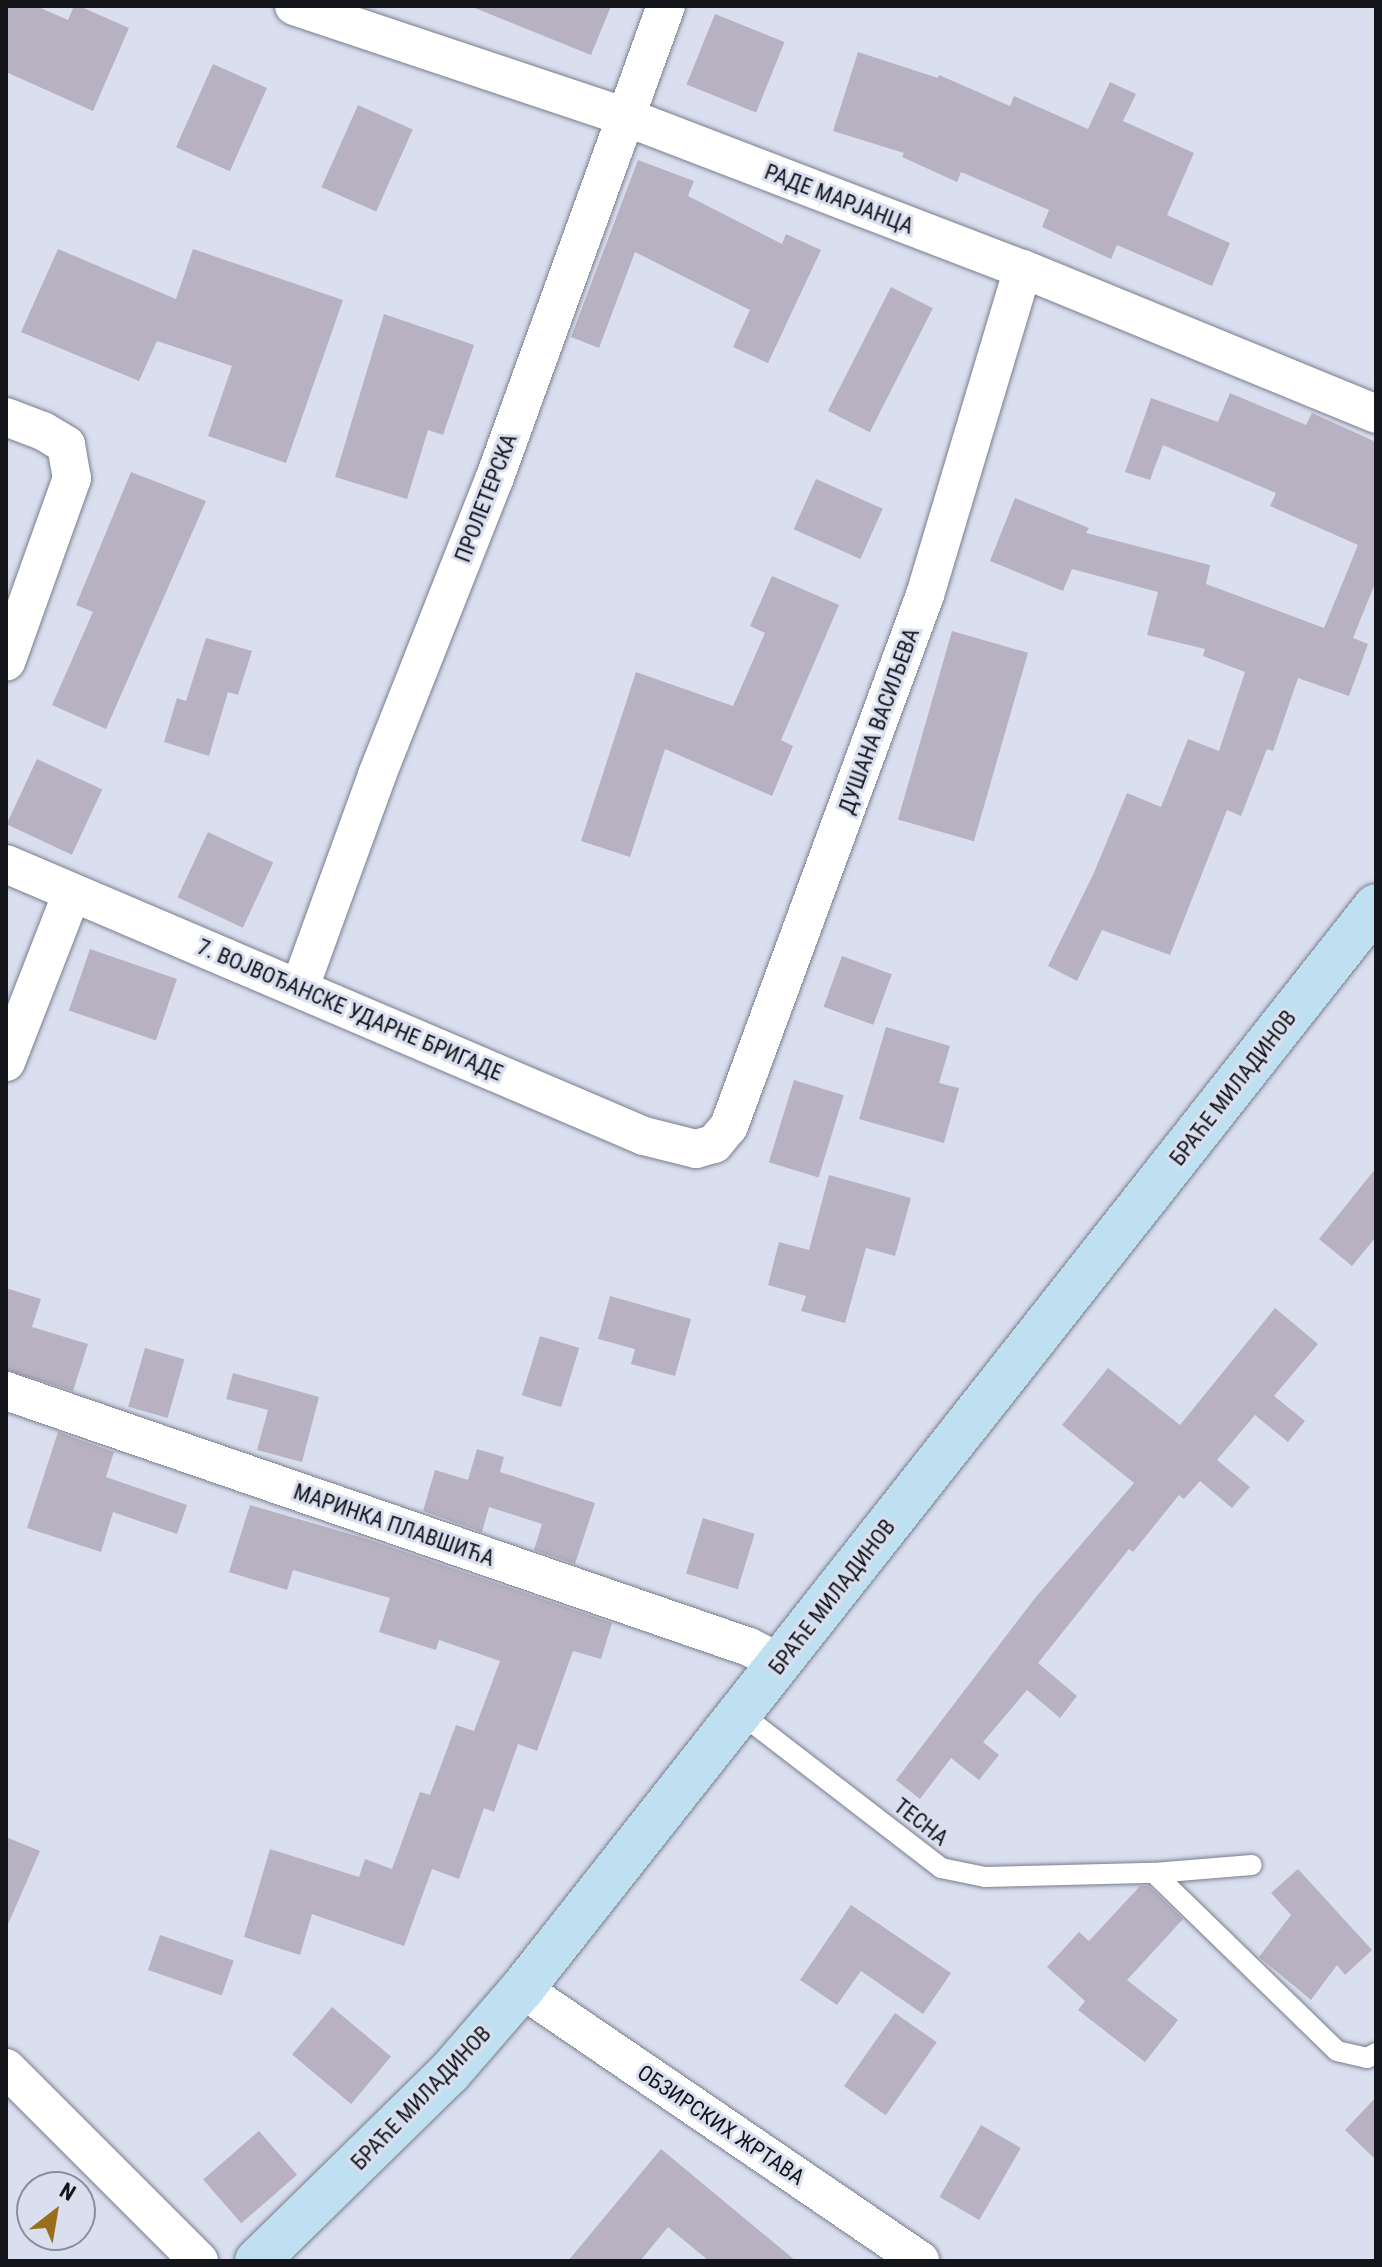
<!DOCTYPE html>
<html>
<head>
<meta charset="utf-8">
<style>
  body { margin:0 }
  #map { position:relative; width:1382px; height:2267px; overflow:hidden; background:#dadfef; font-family:"Roboto Condensed",sans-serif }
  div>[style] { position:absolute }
  .building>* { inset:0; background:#b7b1c1; transform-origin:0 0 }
  .roads { filter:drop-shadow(0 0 2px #797e8d) drop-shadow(0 0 2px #797e8d) }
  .lane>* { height:20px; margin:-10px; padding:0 10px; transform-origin:10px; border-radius:10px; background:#fff }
  .street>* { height:38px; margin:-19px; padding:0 19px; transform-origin:19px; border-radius:19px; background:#fff }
  .secondary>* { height:44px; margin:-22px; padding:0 22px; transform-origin:22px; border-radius:22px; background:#bfe0f1 }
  span { translate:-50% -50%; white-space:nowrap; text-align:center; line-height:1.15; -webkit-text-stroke:6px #dadfef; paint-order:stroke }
  .street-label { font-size:22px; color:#13151a }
  .frame { position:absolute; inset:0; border:8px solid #13151a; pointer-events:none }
  .north { position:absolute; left:16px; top:2171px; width:80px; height:80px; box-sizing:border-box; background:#dadfef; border:2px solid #8a8e9a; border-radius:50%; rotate:31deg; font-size:22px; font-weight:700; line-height:32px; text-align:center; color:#13151a }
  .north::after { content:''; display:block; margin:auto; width:28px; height:36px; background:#9b6d1e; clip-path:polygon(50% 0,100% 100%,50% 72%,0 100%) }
</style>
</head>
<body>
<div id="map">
  <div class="building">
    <div style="clip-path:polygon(6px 6px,36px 6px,68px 20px,74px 6px,79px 6px,129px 28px,93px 111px,6px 72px)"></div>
    <div style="clip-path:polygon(470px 6px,611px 6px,591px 55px)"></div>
    <div style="left:715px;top:14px;width:75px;height:76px;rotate:22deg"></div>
    <div style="clip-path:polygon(858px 52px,938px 78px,939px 75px,1010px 106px,1014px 96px,1088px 129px,1110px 82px,1136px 94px,1123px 121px,1194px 153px,1167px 215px,1230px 243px,1212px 286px,1117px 245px,1111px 259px,1042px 227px,1049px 210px,961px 172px,957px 182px,902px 157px,904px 153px,833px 131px)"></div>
    <div style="left:213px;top:64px;width:59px;height:91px;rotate:24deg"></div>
    <div style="left:358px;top:105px;width:60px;height:90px;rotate:24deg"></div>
    <div style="clip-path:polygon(638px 160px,694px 181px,688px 196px,782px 244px,786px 234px,821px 250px,768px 363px,733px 347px,750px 310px,635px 252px,599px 348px,571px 337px)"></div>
    <div style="clip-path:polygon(58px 249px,176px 299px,193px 249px,343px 300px,286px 463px,208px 436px,232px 366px,157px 341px,139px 381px,21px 332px)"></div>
    <div style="left:891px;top:287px;width:47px;height:139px;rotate:27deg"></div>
    <div style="clip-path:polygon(384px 314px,474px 345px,443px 435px,428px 430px,407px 499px,335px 477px)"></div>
    <div style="clip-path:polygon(1230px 393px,1306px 425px,1312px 413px,1376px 442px,1376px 581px,1353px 638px,1368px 644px,1349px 696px,1298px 678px,1273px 751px,1267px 749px,1241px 816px,1227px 810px,1170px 955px,1102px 930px,1077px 981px,1048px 966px,1093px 875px,1127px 793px,1161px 807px,1188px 739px,1219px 751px,1245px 672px,1203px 656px,1205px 649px,1147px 635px,1158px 592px,1072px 569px,1063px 591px,990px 561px,1015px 498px,1089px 528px,1086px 533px,1210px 565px,1206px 584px,1324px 628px,1358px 545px,1270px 506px,1276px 493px,1163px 445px,1150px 480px,1125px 472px,1151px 398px,1218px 422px)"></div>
    <div style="clip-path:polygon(131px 472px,206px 501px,106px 729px,52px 705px,93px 612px,76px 605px)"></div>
    <div style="left:816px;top:479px;width:73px;height:55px;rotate:24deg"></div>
    <div style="clip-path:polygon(772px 576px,839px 605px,781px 740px,793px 746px,772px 796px,665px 749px,630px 857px,581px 841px,636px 672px,733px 706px,765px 633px,750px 626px)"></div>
    <div style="left:952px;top:631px;width:79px;height:196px;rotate:16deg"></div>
    <div style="clip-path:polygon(206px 638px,252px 651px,238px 695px,228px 692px,209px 756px,164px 742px,177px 698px,186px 701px)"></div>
    <div style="left:37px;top:759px;width:72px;height:72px;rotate:25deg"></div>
    <div style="left:208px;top:832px;width:72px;height:72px;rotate:25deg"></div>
    <div style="left:90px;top:949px;width:92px;height:65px;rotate:19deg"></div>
    <div style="left:842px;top:956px;width:53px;height:54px;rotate:20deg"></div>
    <div style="clip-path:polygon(886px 1027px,950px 1046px,939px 1083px,959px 1088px,944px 1143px,859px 1119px)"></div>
    <div style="left:794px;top:1080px;width:52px;height:86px;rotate:17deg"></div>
    <div style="clip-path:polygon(1376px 1168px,1376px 1237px,1352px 1266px,1319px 1239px)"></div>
    <div style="clip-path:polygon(829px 1175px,911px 1198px,895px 1256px,866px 1248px,845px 1323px,801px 1311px,806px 1296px,768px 1285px,779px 1242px,809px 1250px)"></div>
    <div style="clip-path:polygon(6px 1288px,41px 1299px,32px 1327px,88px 1344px,73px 1391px,6px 1370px)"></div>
    <div style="clip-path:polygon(610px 1296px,691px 1319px,675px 1376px,631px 1364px,635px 1349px,598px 1339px)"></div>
    <div style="clip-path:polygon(1275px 1308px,1318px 1344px,1274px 1396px,1305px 1421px,1288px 1442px,1255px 1415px,1217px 1460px,1250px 1487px,1232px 1508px,1200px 1481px,1184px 1499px,1179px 1495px,1133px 1552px,1129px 1549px,1038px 1663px,1077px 1696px,1060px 1718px,1027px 1690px,983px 1742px,999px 1755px,979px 1780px,951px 1758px,920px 1799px,896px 1780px,1035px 1598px,1134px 1483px,1062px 1425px,1108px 1368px,1180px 1425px)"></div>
    <div style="left:540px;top:1336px;width:41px;height:62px;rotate:17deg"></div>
    <div style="left:145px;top:1348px;width:41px;height:61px;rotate:16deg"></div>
    <div style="clip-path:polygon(233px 1373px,319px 1397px,302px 1462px,257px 1450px,268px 1410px,226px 1399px)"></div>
    <div style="clip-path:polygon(58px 1432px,114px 1452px,106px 1477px,187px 1505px,177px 1534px,113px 1512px,101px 1552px,27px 1528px)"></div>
    <div style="clip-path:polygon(477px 1449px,504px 1457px,500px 1472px,595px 1503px,575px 1564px,534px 1550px,542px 1524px,489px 1507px,482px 1532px,423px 1511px,435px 1470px,468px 1480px)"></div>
    <div style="clip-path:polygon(250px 1505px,367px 1539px,612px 1623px,601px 1659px,573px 1651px,537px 1751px,518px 1744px,494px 1812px,484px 1808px,459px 1879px,432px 1869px,404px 1946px,312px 1914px,300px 1955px,244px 1937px,270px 1849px,359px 1877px,365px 1859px,392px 1869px,420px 1792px,430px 1795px,456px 1725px,474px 1731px,500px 1661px,439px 1640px,436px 1650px,379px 1632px,390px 1598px,293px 1570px,287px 1590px,229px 1572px)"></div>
    <div style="left:703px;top:1518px;width:54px;height:58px;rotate:17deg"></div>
    <div style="clip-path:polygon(6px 1837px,40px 1851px,6px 1929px)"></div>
    <div style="clip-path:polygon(1298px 1869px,1372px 1950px,1345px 1975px,1337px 1965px,1311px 2000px,1259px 1957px,1291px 1915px,1271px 1893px)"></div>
    <div style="clip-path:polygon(1140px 1886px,1149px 1886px,1183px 1919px,1127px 1980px,1178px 2020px,1145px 2062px,1078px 2010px,1085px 2001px,1047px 1967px,1079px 1932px,1089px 1941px)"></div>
    <div style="clip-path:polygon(851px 1905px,951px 1973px,923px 2014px,861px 1971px,837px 2005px,800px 1980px)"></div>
    <div style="left:160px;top:1935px;width:78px;height:37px;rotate:19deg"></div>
    <div style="left:332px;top:2007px;width:77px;height:62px;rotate:40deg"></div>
    <div style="left:895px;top:2013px;width:51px;height:89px;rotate:35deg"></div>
    <div style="clip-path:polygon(1376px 2097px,1376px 2160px,1345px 2130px)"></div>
    <div style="left:981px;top:2125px;width:46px;height:83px;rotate:30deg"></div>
    <div style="left:259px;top:2131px;width:58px;height:74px;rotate:49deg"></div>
    <div style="clip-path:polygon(661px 2149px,796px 2261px,709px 2261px,668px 2227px,640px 2261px,568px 2261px)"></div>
  </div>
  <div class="roads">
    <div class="lane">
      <div style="left:740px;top:1713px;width:254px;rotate:37.6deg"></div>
      <div style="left:941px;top:1868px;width:45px;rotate:11.6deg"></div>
      <div style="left:985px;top:1877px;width:169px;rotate:-1.4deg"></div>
      <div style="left:1154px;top:1873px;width:98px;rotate:-4.7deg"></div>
      <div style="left:1154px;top:1873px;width:255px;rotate:44.2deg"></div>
      <div style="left:1337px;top:2051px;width:31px;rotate:13deg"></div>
      <div style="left:1367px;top:2058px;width:10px;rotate:-29deg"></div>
    </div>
    <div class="street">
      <div style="left:294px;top:6px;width:350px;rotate:18.5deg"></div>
      <div style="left:626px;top:117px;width:425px;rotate:21deg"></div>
      <div style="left:1023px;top:269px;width:382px;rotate:22.3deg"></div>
      <div style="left:6px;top:417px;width:40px;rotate:21deg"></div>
      <div style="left:43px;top:431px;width:27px;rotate:31deg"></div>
      <div style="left:66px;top:445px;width:34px;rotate:80deg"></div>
      <div style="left:72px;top:478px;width:195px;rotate:109.7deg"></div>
      <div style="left:6px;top:864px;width:694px;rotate:23.09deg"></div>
      <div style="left:644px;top:1136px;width:54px;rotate:14deg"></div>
      <div style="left:696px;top:1149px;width:19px;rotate:-16deg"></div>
      <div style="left:714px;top:1144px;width:23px;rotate:-50deg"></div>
      <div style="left:729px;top:1126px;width:566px;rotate:-69.74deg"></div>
      <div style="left:925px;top:595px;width:340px;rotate:-73.3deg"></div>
      <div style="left:300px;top:987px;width:226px;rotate:-70deg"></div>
      <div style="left:377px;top:775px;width:317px;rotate:-68.4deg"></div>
      <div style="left:494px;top:480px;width:504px;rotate:-70.06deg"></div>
      <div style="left:6px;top:1062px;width:181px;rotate:-68.7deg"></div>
      <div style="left:6px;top:1391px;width:786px;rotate:19.01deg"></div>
      <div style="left:749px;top:1647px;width:35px;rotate:27deg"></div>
      <div style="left:522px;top:1989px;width:482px;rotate:34.3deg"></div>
      <div style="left:6px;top:2068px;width:273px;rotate:45deg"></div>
    </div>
    <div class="secondary">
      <div style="left:257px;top:2261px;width:270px;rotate:-44.4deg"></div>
      <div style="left:450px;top:2072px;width:110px;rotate:-49.1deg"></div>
      <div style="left:522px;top:1989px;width:1379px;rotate:-51.74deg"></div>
    </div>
  </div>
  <div class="street-label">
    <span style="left:839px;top:199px;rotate:21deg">РАДЕ МАРЈАНЦА</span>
    <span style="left:486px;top:498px;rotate:-69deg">ПРОЛЕТЕРСКА</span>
    <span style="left:879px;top:721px;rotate:-70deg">ДУШАНА ВАСИЉЕВА</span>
    <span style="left:350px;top:1010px;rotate:23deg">7. ВОЈВОЂАНСКЕ УДАРНЕ БРИГАДЕ</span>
    <span style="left:1233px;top:1088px;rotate:-52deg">БРАЋЕ МИЛАДИНОВ</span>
    <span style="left:394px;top:1525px;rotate:19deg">МАРИНКА ПЛАВШИЋА</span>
    <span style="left:832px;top:1597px;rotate:-52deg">БРАЋЕ МИЛАДИНОВ</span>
    <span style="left:921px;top:1822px;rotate:38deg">ТЕСНА</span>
    <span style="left:421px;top:2098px;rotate:-46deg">БРАЋЕ МИЛАДИНОВ</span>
    <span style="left:721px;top:2125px;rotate:34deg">ОБЗИРСКИХ ЖРТАВА</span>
  </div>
  <div class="frame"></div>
  <div class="north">N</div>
</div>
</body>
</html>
